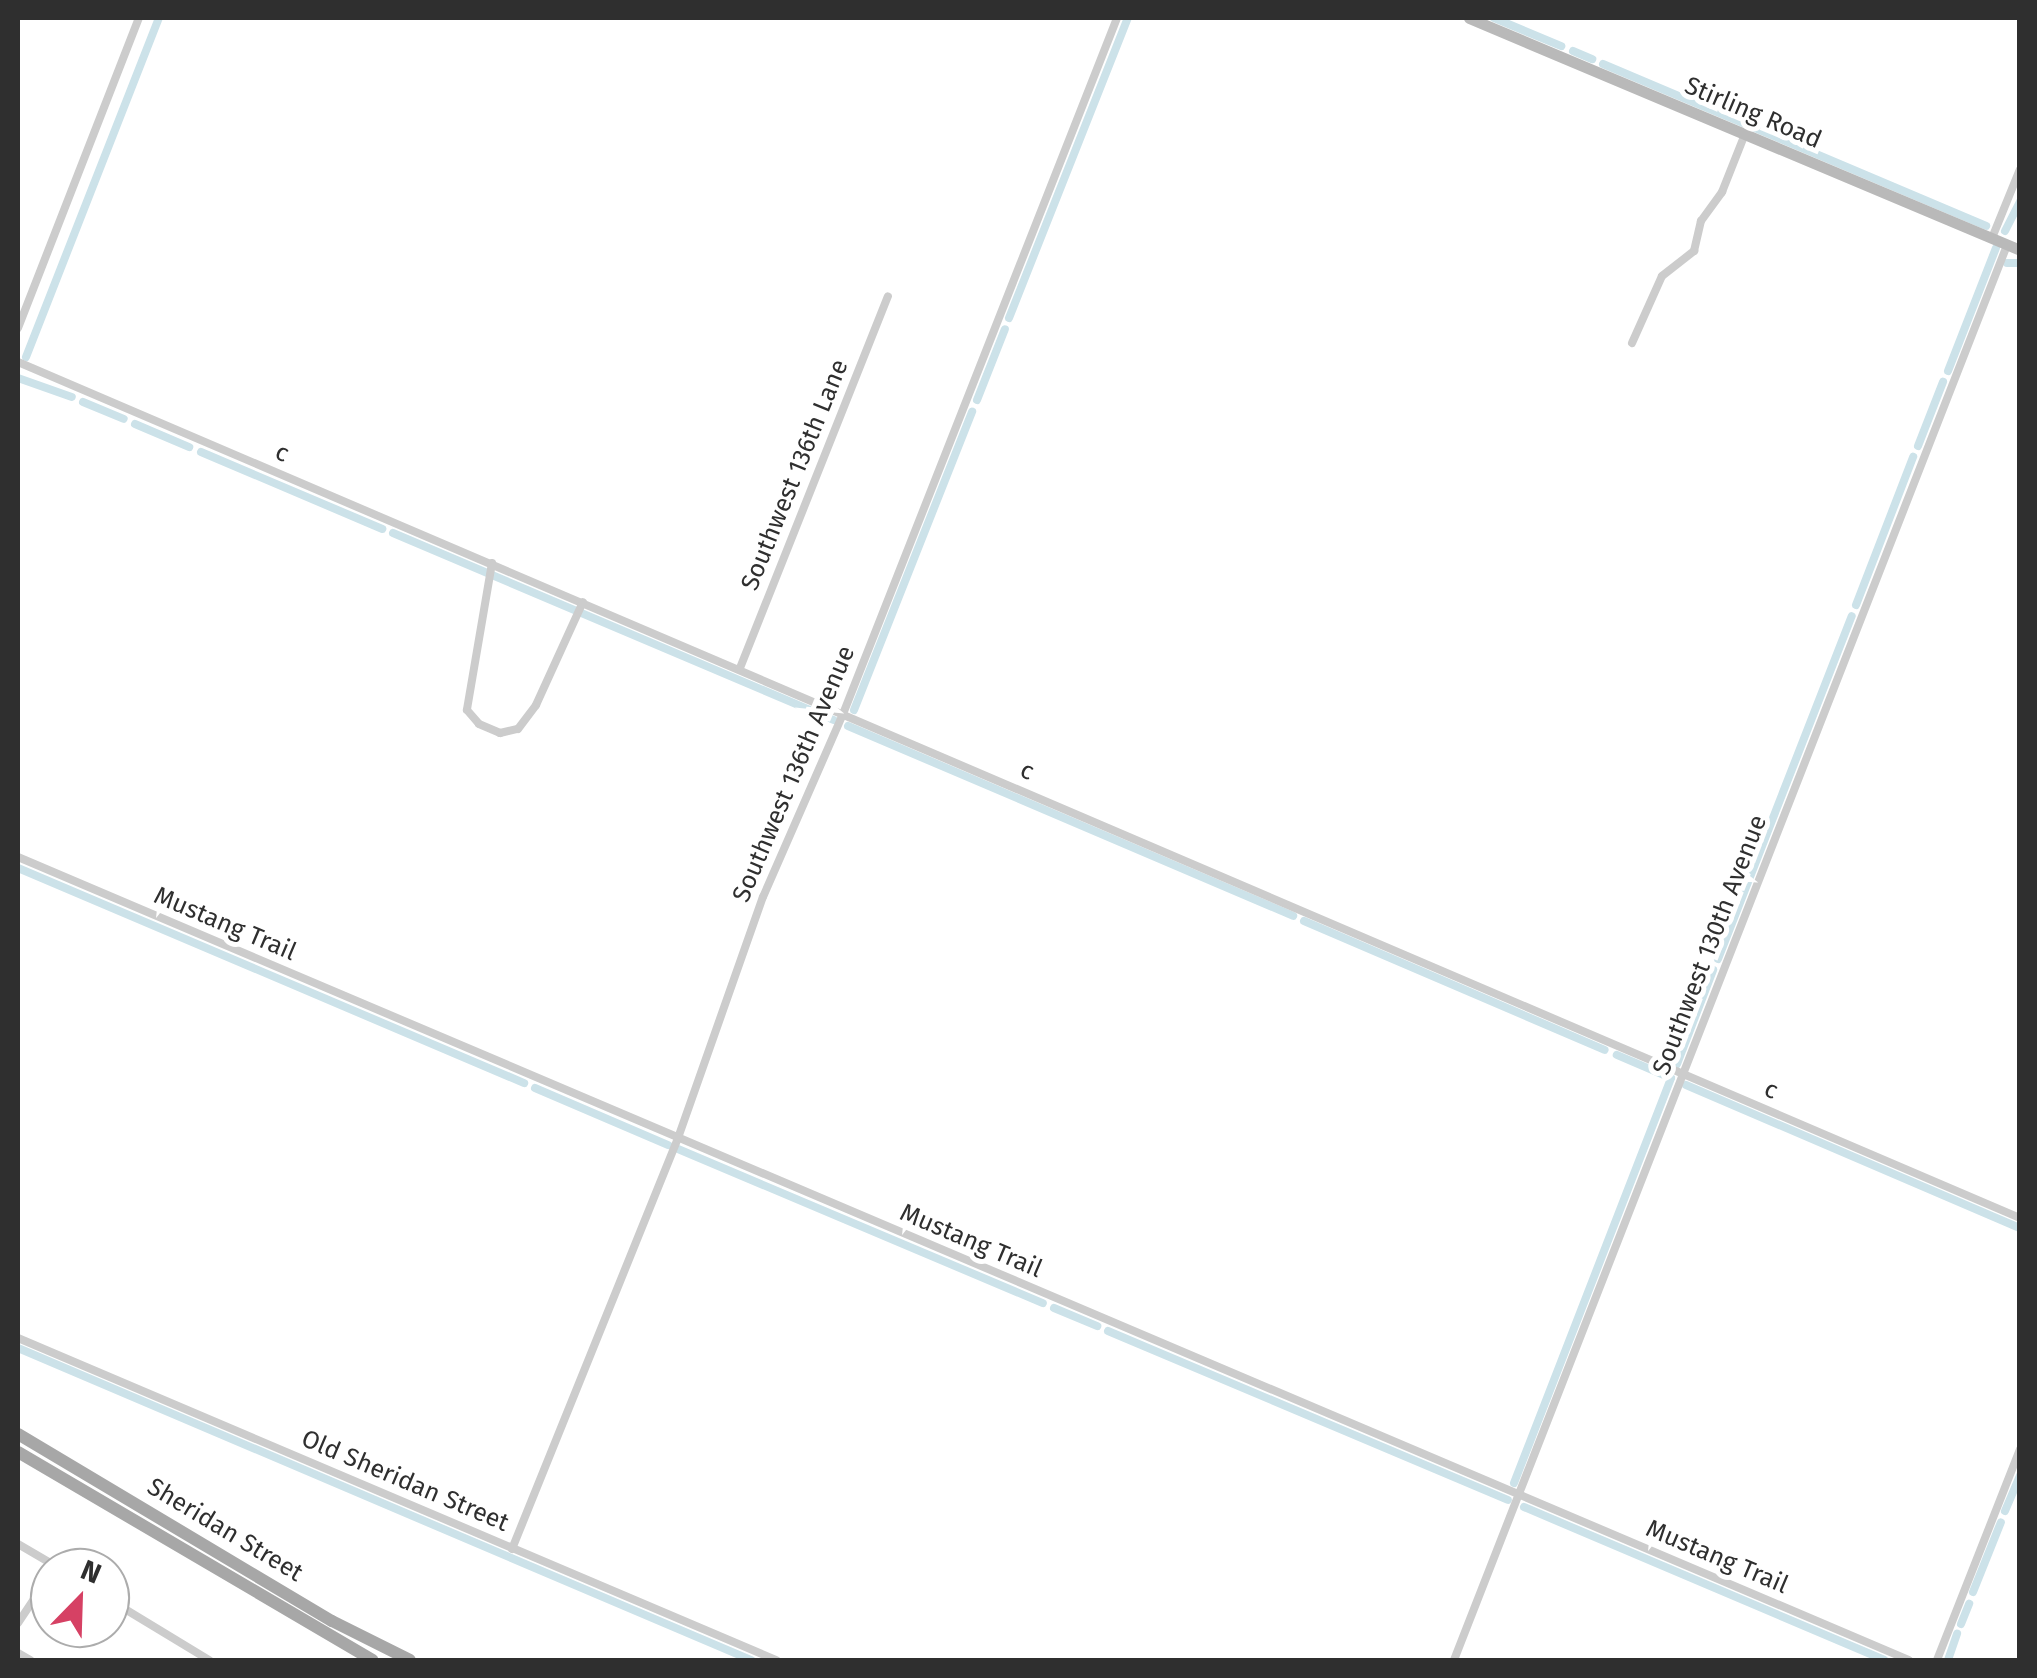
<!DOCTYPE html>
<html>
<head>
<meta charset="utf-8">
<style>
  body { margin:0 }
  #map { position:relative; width:2037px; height:1678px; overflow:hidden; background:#fff; font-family:"Fira Sans",sans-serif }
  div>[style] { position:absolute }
  .canal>* { height:8px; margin:-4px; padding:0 4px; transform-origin:4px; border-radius:4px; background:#cce2e9 }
  .street>* { height:8px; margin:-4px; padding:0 4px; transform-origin:4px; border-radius:4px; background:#ccc }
  .secondary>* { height:11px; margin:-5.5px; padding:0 5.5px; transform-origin:5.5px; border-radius:5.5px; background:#b9b9b9 }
  .primary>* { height:12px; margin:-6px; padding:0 6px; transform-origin:6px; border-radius:6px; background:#a7a7a7 }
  span { translate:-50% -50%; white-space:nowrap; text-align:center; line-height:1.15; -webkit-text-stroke:10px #fff; paint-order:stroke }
  .street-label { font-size:25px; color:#2f2f2f }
  .frame { position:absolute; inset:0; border:20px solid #2f2f2f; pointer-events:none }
  .north { position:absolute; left:30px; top:1548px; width:100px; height:100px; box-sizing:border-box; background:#fff; border:2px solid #acacac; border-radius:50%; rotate:23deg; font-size:28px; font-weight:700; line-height:40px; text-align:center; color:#2f2f2f }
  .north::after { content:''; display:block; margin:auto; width:35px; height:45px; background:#d64164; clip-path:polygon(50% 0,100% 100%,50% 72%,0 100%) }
</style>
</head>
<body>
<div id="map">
  <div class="canal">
    <div style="left:1494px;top:18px;width:73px;rotate:22.7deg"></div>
    <div style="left:1573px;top:51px;width:21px;rotate:23deg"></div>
    <div style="left:1603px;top:64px;width:416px;rotate:22.9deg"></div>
    <div style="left:2005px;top:231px;width:34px;rotate:-63deg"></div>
    <div style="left:2007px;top:263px;width:13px"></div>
    <div style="left:1009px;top:318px;width:323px;rotate:-68.4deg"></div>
    <div style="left:26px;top:357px;width:364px;rotate:-68.6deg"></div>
    <div style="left:1948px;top:371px;width:132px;rotate:-68.7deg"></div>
    <div style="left:18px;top:378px;width:57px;rotate:19.4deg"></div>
    <div style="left:977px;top:400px;width:76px;rotate:-68.5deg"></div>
    <div style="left:83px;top:402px;width:44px;rotate:22.5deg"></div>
    <div style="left:135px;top:424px;width:59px;rotate:23.1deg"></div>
    <div style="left:1918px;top:446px;width:69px;rotate:-68.7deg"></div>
    <div style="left:201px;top:452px;width:197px;rotate:23deg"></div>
    <div style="left:393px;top:533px;width:479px;rotate:23deg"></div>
    <div style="left:1856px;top:605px;width:159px;rotate:-68.9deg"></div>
    <div style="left:854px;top:710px;width:321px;rotate:-68.4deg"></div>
    <div style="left:848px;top:726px;width:484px;rotate:23.1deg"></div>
    <div style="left:18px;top:868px;width:550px;rotate:23.02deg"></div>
    <div style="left:1304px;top:921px;width:327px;rotate:23.2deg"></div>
    <div style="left:1718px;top:959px;width:368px;rotate:-68.7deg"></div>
    <div style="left:1677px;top:1064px;width:101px;rotate:-69deg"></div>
    <div style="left:1686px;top:1085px;width:363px;rotate:23.2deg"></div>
    <div style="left:535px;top:1088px;width:145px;rotate:23.2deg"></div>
    <div style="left:678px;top:1149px;width:396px;rotate:22.9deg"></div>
    <div style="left:1054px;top:1308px;width:47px;rotate:22.7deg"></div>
    <div style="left:1108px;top:1331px;width:434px;rotate:22.9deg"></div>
    <div style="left:18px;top:1348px;width:797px;rotate:23.06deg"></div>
    <div style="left:1514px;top:1483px;width:434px;rotate:-68.8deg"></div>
    <div style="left:1671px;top:1078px;width:59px;rotate:-156.9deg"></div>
    <div style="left:1524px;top:1507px;width:391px;rotate:23deg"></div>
    <div style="left:2005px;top:1511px;width:39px;rotate:-67deg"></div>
    <div style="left:1973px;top:1592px;width:75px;rotate:-68.2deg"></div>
    <div style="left:1961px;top:1624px;width:22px;rotate:-68deg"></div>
    <div style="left:1948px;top:1660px;width:28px;rotate:-71deg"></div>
  </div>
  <div class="street">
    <div style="left:1992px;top:238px;width:74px;rotate:-67.9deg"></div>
    <div style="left:18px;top:328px;width:333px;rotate:-68.7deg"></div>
    <div style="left:1632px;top:343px;width:73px;rotate:-65.9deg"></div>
    <div style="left:1662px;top:276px;width:41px;rotate:-38deg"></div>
    <div style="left:1694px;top:251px;width:31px;rotate:-77deg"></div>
    <div style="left:1701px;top:221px;width:36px;rotate:-54deg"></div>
    <div style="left:1722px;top:192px;width:62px;rotate:-68.4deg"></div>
    <div style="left:18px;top:362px;width:2177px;rotate:23.15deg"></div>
    <div style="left:492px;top:563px;width:149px;rotate:99.7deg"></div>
    <div style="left:467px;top:710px;width:18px;rotate:49deg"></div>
    <div style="left:479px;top:724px;width:23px;rotate:23deg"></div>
    <div style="left:500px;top:733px;width:18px;rotate:-13deg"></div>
    <div style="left:518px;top:729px;width:30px;rotate:-53deg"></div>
    <div style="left:536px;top:705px;width:113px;rotate:-65.5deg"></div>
    <div style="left:740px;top:668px;width:400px;rotate:-68.3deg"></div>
    <div style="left:18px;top:857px;width:2054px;rotate:23.01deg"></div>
    <div style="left:18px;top:1338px;width:824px;rotate:23.02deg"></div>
    <div style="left:18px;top:1544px;width:48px;rotate:30.3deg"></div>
    <div style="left:512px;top:1549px;width:443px;rotate:-68deg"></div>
    <div style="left:678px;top:1138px;width:256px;rotate:-70.6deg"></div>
    <div style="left:763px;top:897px;width:200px;rotate:-66.4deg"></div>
    <div style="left:843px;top:714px;width:748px;rotate:-68.51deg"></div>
    <div style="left:110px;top:1600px;width:116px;rotate:31.2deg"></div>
    <div style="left:18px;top:1623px;width:58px;rotate:-56.3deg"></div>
    <div style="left:18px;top:1653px;width:14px;rotate:30deg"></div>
    <div style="left:1454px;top:1660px;width:1519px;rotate:-68.65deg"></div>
    <div style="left:1937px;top:1660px;width:227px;rotate:-68.5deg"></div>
  </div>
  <div class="secondary">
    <div style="left:1469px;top:18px;width:598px;rotate:22.83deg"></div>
  </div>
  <div class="primary">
    <div style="left:18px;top:1434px;width:365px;rotate:30.8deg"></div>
    <div style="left:332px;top:1621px;width:87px;rotate:26.6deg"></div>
    <div style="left:18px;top:1452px;width:411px;rotate:30.4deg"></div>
  </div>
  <div class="street-label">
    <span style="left:1753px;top:113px;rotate:23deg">Stirling Road</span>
    <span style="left:282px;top:453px;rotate:23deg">c</span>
    <span style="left:795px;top:475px;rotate:-68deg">Southwest 136th Lane</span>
    <span style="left:1027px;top:771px;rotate:23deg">c</span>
    <span style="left:794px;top:774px;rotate:-67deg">Southwest 136th Avenue</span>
    <span style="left:225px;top:924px;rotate:23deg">Mustang Trail</span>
    <span style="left:1710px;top:945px;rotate:-69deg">Southwest 130th Avenue</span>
    <span style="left:1771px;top:1090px;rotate:23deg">c</span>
    <span style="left:971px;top:1241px;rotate:23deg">Mustang Trail</span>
    <span style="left:405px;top:1481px;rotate:23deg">Old Sheridan Street</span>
    <span style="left:225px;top:1530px;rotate:31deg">Sheridan Street</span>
    <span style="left:1717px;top:1557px;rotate:23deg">Mustang Trail</span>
  </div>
  <div class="frame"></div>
  <div class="north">N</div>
</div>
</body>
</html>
